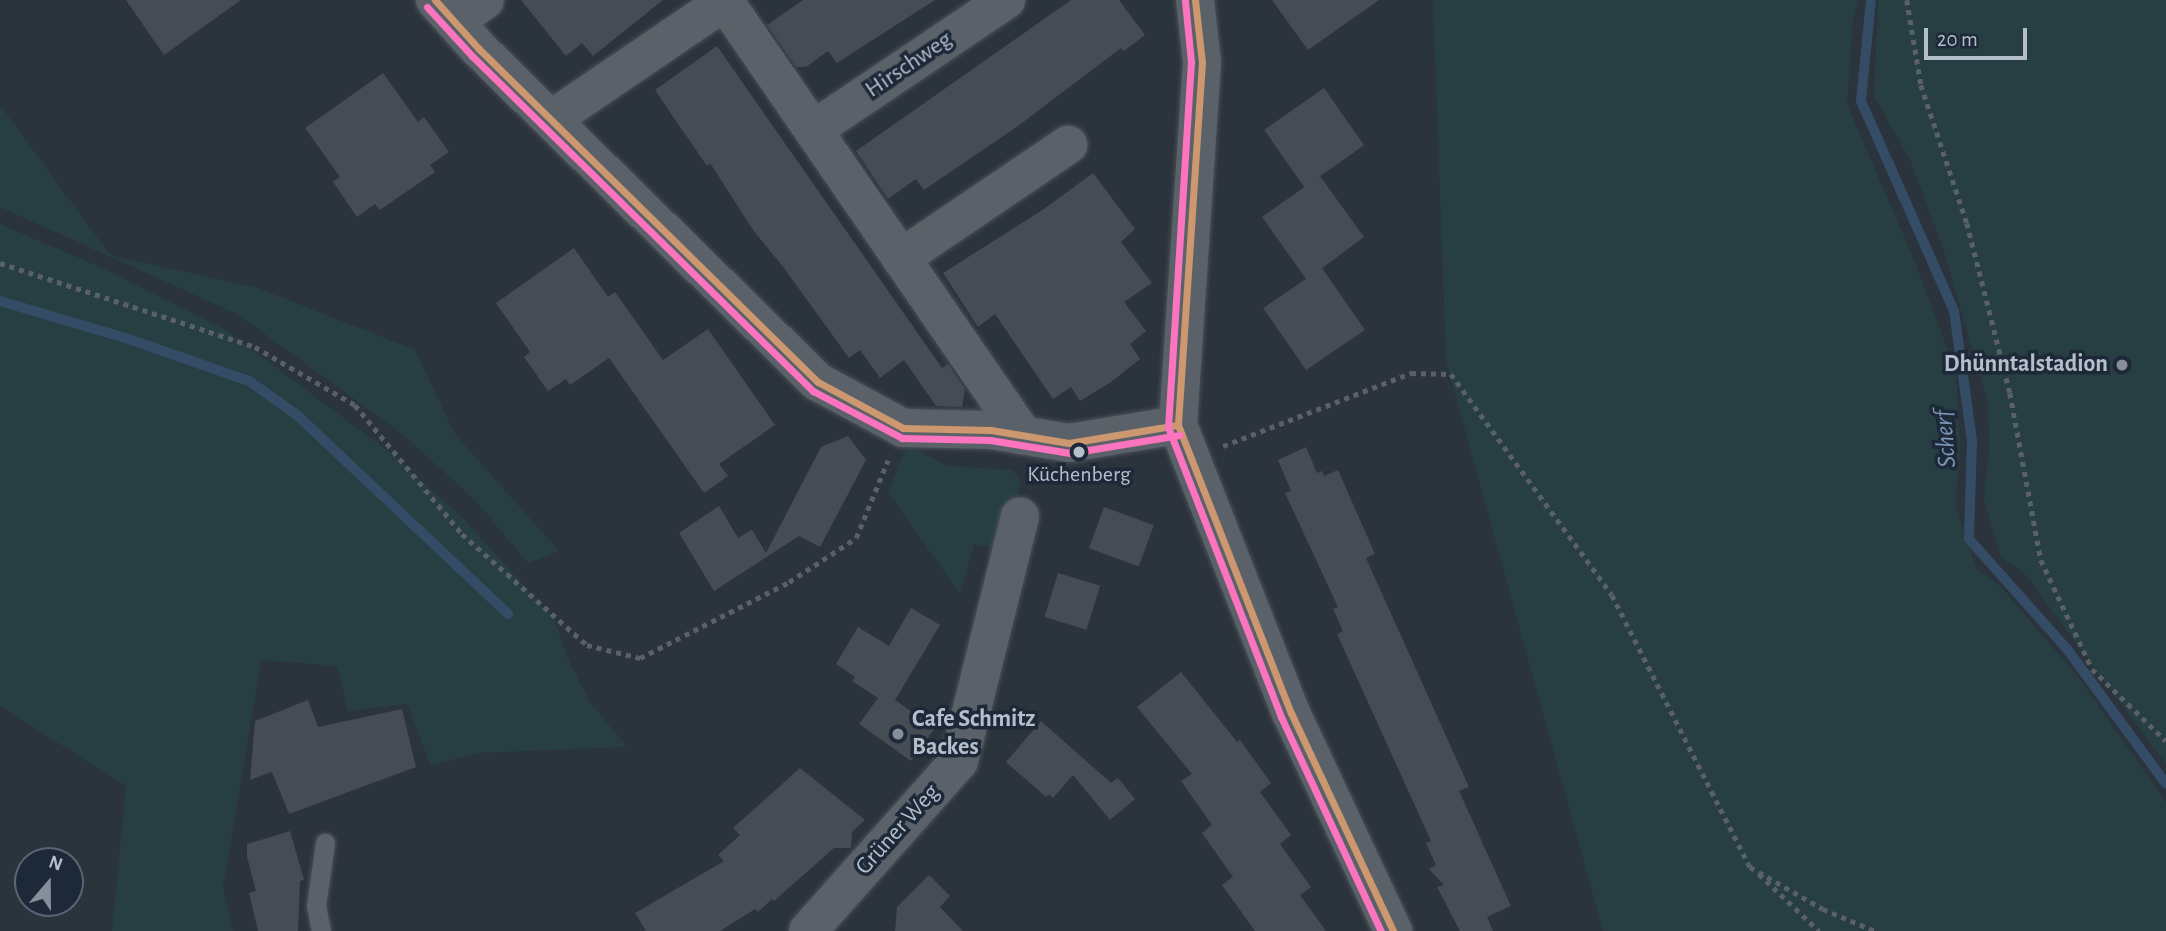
<!DOCTYPE html>
<html>
<head>
<meta charset="utf-8">
<style>
  body { margin:0 }
  #map { position:relative; width:2166px; height:931px; overflow:hidden; background:#2b333c; font-family:"Alegreya Sans",sans-serif }
  div>[style] { position:absolute }
  .green>* { inset:0; background:#273f43 }
  .stream>* { height:10px; margin:-5px; padding:0 5px; transform-origin:5px; border-radius:5px; background:#354c67 }
  .building>* { inset:0; background:#454c54; transform-origin:0 0 }
  .path>* { height:4.5px; margin-top:-2.25px; transform-origin:0; background:repeating-linear-gradient(90deg,#596066 0 5px,transparent 0 10px) }
  .roads { filter:drop-shadow(0 0 2px #494f56) drop-shadow(0 0 2px #494f56) }
  .service>* { height:19px; margin:-9.5px; padding:0 9.5px; transform-origin:9.5px; border-radius:9.5px; background:#5b6169 }
  .minor>* { height:38px; margin:-19px; padding:0 19px; transform-origin:19px; border-radius:19px; background:#5b6169 }
  .bus-1>* { height:7px; margin:-3.5px; padding:0 3.5px; transform-origin:3.5px; border-radius:3.5px; background:#cd976f }
  .bus-2>* { height:7px; margin:-3.5px; padding:0 3.5px; transform-origin:3.5px; border-radius:3.5px; background:#fc73be }
  .dots>* { width:19px; height:19px; translate:-50% -50%; box-sizing:border-box; border:4px solid #1d2938; border-radius:50% }
  span { translate:-50% -50%; white-space:nowrap; text-align:center; line-height:1.15; -webkit-text-stroke:7px #1d2938; paint-order:stroke }
  .bus-label { font-size:22px; color:#b5bfcc }
  .street-label { font-size:24px; color:#b5bfcc }
  .poi-label { font-size:24px; color:#b5bfcc; font-weight:700 }
  .right { translate:-100% -50%; text-align:right }
  .left { translate:0 -50%; text-align:left }
  .water-label { font-size:26px; color:#7b96b6; font-style:italic }
  .north { position:absolute; left:14px; top:847px; width:70px; height:70px; box-sizing:border-box; background:#1d2938; border:2px solid #5a6573; border-radius:50%; rotate:20deg; font-size:19px; font-weight:700; line-height:28px; text-align:center; color:#b5bfcc }
  .north::after { content:''; display:block; margin:auto; width:24px; height:32px; background:#858e9a; clip-path:polygon(50% 0,100% 100%,50% 72%,0 100%) }
  .scale { position:absolute; left:1924px; top:28px; width:103px; height:32px; box-sizing:border-box; border:4px solid #b5bfcc; border-top:0; padding-left:9px; font-size:21px; line-height:24px; white-space:nowrap; color:#b5bfcc; -webkit-text-stroke:5px #1d2938; paint-order:stroke }
</style>
</head>
<body>
<div id="map">
  <div class="green">
    <div style="clip-path:polygon(1433px 0,1858px 0,1853px 20px,1847px 104px,1915px 262px,1956px 373px,1960px 445px,1955px 507px,1977px 569px,2001px 587px,2078px 677px,2166px 802px,2166px 931px,1603px 931px,1446px 361px)"></div>
    <div style="clip-path:polygon(1878px 0,2166px 0,2166px 764px,2024px 573px,2001px 557px,1984px 500px,1989px 451px,1988px 403px,1943px 248px,1910px 160px,1874px 96px)"></div>
    <div style="clip-path:polygon(0 105px,110px 255px,258px 288px,415px 350px,455px 434px,559px 551px,528px 563px,474px 499px,401px 433px,237px 314px,0 207px)"></div>
    <div style="clip-path:polygon(0 224px,105px 269px,226px 330px,388px 451px,461px 516px,555px 620px,567px 657px,590px 702px,627px 747px,477px 753px,431px 766px,407px 704px,348px 711px,337px 666px,261px 660px,223px 887px,233px 931px,112px 931px,126px 786px,0 706px)"></div>
    <div style="clip-path:polygon(912px 448px,948px 466px,1012px 470px,1021px 481px,1007px 540px,996px 549px,974px 544px,960px 594px,888px 492px,904px 453px)"></div>
  </div>
  <div class="stream">
    <div style="left:1871px;top:0;width:101px;rotate:95.7deg"></div>
    <div style="left:1861px;top:101px;width:230px;rotate:66.1deg"></div>
    <div style="left:1954px;top:311px;width:131px;rotate:82.1deg"></div>
    <div style="left:1972px;top:441px;width:98px;rotate:91.8deg"></div>
    <div style="left:1969px;top:539px;width:147px;rotate:48.3deg"></div>
    <div style="left:2067px;top:649px;width:167px;rotate:53.7deg"></div>
    <div style="left:0;top:301px;width:131px;rotate:16.4deg"></div>
    <div style="left:126px;top:338px;width:130px;rotate:19.3deg"></div>
    <div style="left:249px;top:381px;width:59px;rotate:35.3deg"></div>
    <div style="left:297px;top:415px;width:290px;rotate:43.3deg"></div>
  </div>
  <div class="building">
    <div style="clip-path:polygon(126px 0,241px 0,164px 55px)"></div>
    <div style="clip-path:polygon(521px 0,663px 0,593px 56px,582px 43px,566px 56px)"></div>
    <div style="clip-path:polygon(803px 0,935px 0,837px 63px,828px 51px,806px 67px,796px 67px,767px 25px)"></div>
    <div style="clip-path:polygon(1071px 0,1119px 0,1145px 35px,1124px 51px,1121px 48px,1018px 126px,924px 190px,916px 179px,888px 199px,856px 151px)"></div>
    <div style="clip-path:polygon(1272px 0,1379px 0,1308px 50px)"></div>
    <div style="clip-path:polygon(717px 46px,942px 368px,948px 364px,965px 389px,962px 407px,936px 406px,904px 360px,880px 378px,860px 350px,849px 358px,784px 268px,753px 230px,710px 163px,707px 166px,678px 124px,655px 90px)"></div>
    <div style="clip-path:polygon(383px 73px,418px 122px,424px 117px,449px 152px,430px 165px,435px 172px,380px 210px,375px 204px,357px 217px,333px 182px,340px 177px,305px 128px)"></div>
    <div style="left:1324px;top:88px;width:70px;height:73px;rotate:55deg"></div>
    <div style="clip-path:polygon(1093px 173px,1135px 229px,1121px 242px,1152px 283px,1124px 302px,1146px 331px,1130px 344px,1140px 359px,1111px 382px,1080px 401px,1071px 387px,1053px 399px,995px 314px,978px 327px,943px 273px,1044px 209px)"></div>
    <div style="clip-path:polygon(1320px 176px,1364px 237px,1313px 275px,1322px 268px,1365px 330px,1306px 370px,1263px 308px,1306px 279px,1262px 217px)"></div>
    <div style="clip-path:polygon(574px 248px,608px 297px,615px 292px,663px 360px,708px 329px,775px 425px,719px 464px,728px 476px,704px 493px,609px 358px,570px 385px,566px 379px,548px 391px,524px 357px,530px 352px,496px 303px)"></div>
    <div style="clip-path:polygon(848px 436px,866px 460px,820px 547px,799px 536px,714px 591px,679px 533px,719px 506px,738px 538px,752px 530px,766px 553px,821px 447px)"></div>
    <div style="clip-path:polygon(1306px 447px,1317px 473px,1322px 471px,1324px 476px,1338px 470px,1375px 554px,1366px 558px,1469px 787px,1459px 791px,1511px 906px,1487px 917px,1493px 931px,1460px 931px,1437px 887px,1444px 885px,1429px 869px,1436px 865px,1426px 843px,1431px 841px,1337px 634px,1343px 631px,1333px 609px,1338px 607px,1285px 493px,1291px 491px,1278px 460px)"></div>
    <div style="left:1104px;top:507px;width:53px;height:44px;rotate:20deg"></div>
    <div style="left:1058px;top:573px;width:44px;height:46px;rotate:17deg"></div>
    <div style="clip-path:polygon(911px 608px,940px 625px,895px 700px,935px 728px,911px 761px,859px 724px,878px 698px,852px 681px,855px 677px,836px 664px,858px 627px,889px 646px)"></div>
    <div style="clip-path:polygon(1181px 672px,1237px 742px,1240px 740px,1271px 783px,1260px 792px,1291px 835px,1280px 844px,1311px 887px,1300px 895px,1326px 931px,1255px 931px,1222px 885px,1233px 877px,1202px 833px,1212px 825px,1181px 781px,1192px 774px,1137px 707px)"></div>
    <div style="clip-path:polygon(308px 700px,318px 727px,402px 709px,416px 767px,289px 814px,272px 772px,250px 780px,255px 721px)"></div>
    <div style="clip-path:polygon(1041px 721px,1111px 783px,1118px 778px,1135px 799px,1110px 820px,1073px 775px,1053px 798px,1049px 794px,1046px 797px,1006px 762px)"></div>
    <div style="clip-path:polygon(800px 768px,865px 820px,852px 832px,851px 848px,834px 848px,774px 901px,772px 899px,758px 912px,755px 909px,720px 931px,646px 931px,635px 913px,724px 861px,718px 855px,740px 835px,733px 828px)"></div>
    <div style="clip-path:polygon(290px 831px,304px 880px,300px 881px,298px 931px,258px 931px,249px 893px,256px 891px,247px 857px,247px 844px)"></div>
    <div style="clip-path:polygon(929px 875px,950px 896px,940px 907px,963px 931px,895px 931px,897px 907px)"></div>
  </div>
  <div class="path">
    <div style="left:1907px;top:0;width:86px;rotate:80.6deg"></div>
    <div style="left:1921px;top:85px;width:145px;rotate:71.6deg"></div>
    <div style="left:1967px;top:223px;width:175px;rotate:75.8deg"></div>
    <div style="left:2010px;top:393px;width:170px;rotate:79.5deg"></div>
    <div style="left:2041px;top:560px;width:120px;rotate:64.9deg"></div>
    <div style="left:2092px;top:669px;width:103px;rotate:44.2deg"></div>
    <div style="left:0;top:263px;width:268px;rotate:18.2deg"></div>
    <div style="left:255px;top:347px;width:116px;rotate:30.1deg"></div>
    <div style="left:355px;top:405px;width:168px;rotate:50.3deg"></div>
    <div style="left:462px;top:534px;width:167px;rotate:41.6deg"></div>
    <div style="left:587px;top:645px;width:55px;rotate:13.8deg"></div>
    <div style="left:640px;top:658px;width:167px;rotate:-27deg"></div>
    <div style="left:789px;top:582px;width:80px;rotate:-33.3deg"></div>
    <div style="left:856px;top:538px;width:84px;rotate:-67.7deg"></div>
    <div style="left:1223px;top:446px;width:202px;rotate:-21.2deg"></div>
    <div style="left:1411px;top:373px;width:40px;rotate:1.4deg"></div>
    <div style="left:1451px;top:374px;width:273px;rotate:53.9deg"></div>
    <div style="left:1612px;top:595px;width:305px;rotate:63.1deg"></div>
    <div style="left:1750px;top:867px;width:84px;rotate:29.9deg"></div>
    <div style="left:1823px;top:909px;width:56px;rotate:22.9deg"></div>
    <div style="left:1759px;top:874px;width:83px;rotate:43.5deg"></div>
  </div>
  <div class="roads">
    <div class="service">
      <div style="left:321px;top:931px;width:25px;rotate:-101deg"></div>
      <div style="left:316px;top:906px;width:64px;rotate:-81.9deg"></div>
    </div>
    <div class="minor">
      <div style="left:435px;top:0;width:66px;rotate:48.1deg"></div>
      <div style="left:479px;top:49px;width:475px;rotate:44.5deg"></div>
      <div style="left:818px;top:382px;width:97px;rotate:28.4deg"></div>
      <div style="left:903px;top:428px;width:88px;rotate:1.3deg"></div>
      <div style="left:991px;top:430px;width:79px;rotate:9.5deg"></div>
      <div style="left:1069px;top:443px;width:110px;rotate:-9.4deg"></div>
      <div style="left:1195px;top:0;width:62px;rotate:83.6deg"></div>
      <div style="left:1202px;top:62px;width:364px;rotate:93.8deg"></div>
      <div style="left:1178px;top:425px;width:309px;rotate:68.6deg"></div>
      <div style="left:1291px;top:713px;width:241px;rotate:64.9deg"></div>
      <div style="left:725px;top:2px;width:526px;rotate:55.46deg"></div>
      <div style="left:454px;top:21px;width:37px;rotate:-34deg"></div>
      <div style="left:552px;top:119px;width:212px;rotate:-34.2deg"></div>
      <div style="left:813px;top:130px;width:233px;rotate:-34deg"></div>
      <div style="left:901px;top:258px;width:202px;rotate:-34.1deg"></div>
      <div style="left:808px;top:931px;width:227px;rotate:-48.4deg"></div>
      <div style="left:959px;top:761px;width:252px;rotate:-76deg"></div>
    </div>
  </div>
  <div class="bus-1">
    <div style="left:435px;top:0;width:66px;rotate:48.1deg"></div>
    <div style="left:479px;top:49px;width:475px;rotate:44.5deg"></div>
    <div style="left:818px;top:382px;width:97px;rotate:28.4deg"></div>
    <div style="left:903px;top:428px;width:88px;rotate:1.3deg"></div>
    <div style="left:991px;top:430px;width:79px;rotate:9.5deg"></div>
    <div style="left:1069px;top:443px;width:110px;rotate:-9.4deg"></div>
    <div style="left:1195px;top:0;width:62px;rotate:83.6deg"></div>
    <div style="left:1202px;top:62px;width:364px;rotate:93.8deg"></div>
    <div style="left:1178px;top:425px;width:309px;rotate:68.6deg"></div>
    <div style="left:1291px;top:713px;width:241px;rotate:64.9deg"></div>
  </div>
  <div class="bus-2">
    <div style="left:1185px;top:1px;width:61px;rotate:84.4deg"></div>
    <div style="left:1191px;top:62px;width:366px;rotate:93.6deg"></div>
    <div style="left:1168px;top:427px;width:311px;rotate:68.7deg"></div>
    <div style="left:1281px;top:717px;width:236px;rotate:65deg"></div>
    <div style="left:427px;top:7px;width:67px;rotate:47.4deg"></div>
    <div style="left:472px;top:56px;width:478px;rotate:44.5deg"></div>
    <div style="left:813px;top:391px;width:101px;rotate:27.8deg"></div>
    <div style="left:902px;top:438px;width:88px;rotate:1.3deg"></div>
    <div style="left:990px;top:440px;width:81px;rotate:9.2deg"></div>
    <div style="left:1070px;top:453px;width:111px;rotate:-9.3deg"></div>
  </div>
  <div class="dots">
    <div style="left:2122px;top:365px;background:#858e9a"></div>
    <div style="left:1079px;top:452px;background:#b5bfcc"></div>
    <div style="left:898px;top:734px;background:#858e9a"></div>
  </div>
  <div class="bus-label">
    <span style="left:1079px;top:475px">Küchenberg</span>
  </div>
  <div class="street-label">
    <span style="left:909px;top:65px;rotate:-34deg">Hirschweg</span>
    <span style="left:898px;top:830px;rotate:-48deg">Grüner Weg</span>
  </div>
  <div class="poi-label">
    <span class="right" style="left:2108px;top:365px">Dhünntalstadion</span>
    <span class="left" style="left:912px;top:734px">Cafe Schmitz<br>Backes</span>
  </div>
  <div class="water-label">
    <span style="left:1946px;top:439px;rotate:-94deg">Scherf</span>
  </div>
  <div class="north">N</div>
  <div class="scale">20 m</div>
</div>
</body>
</html>
